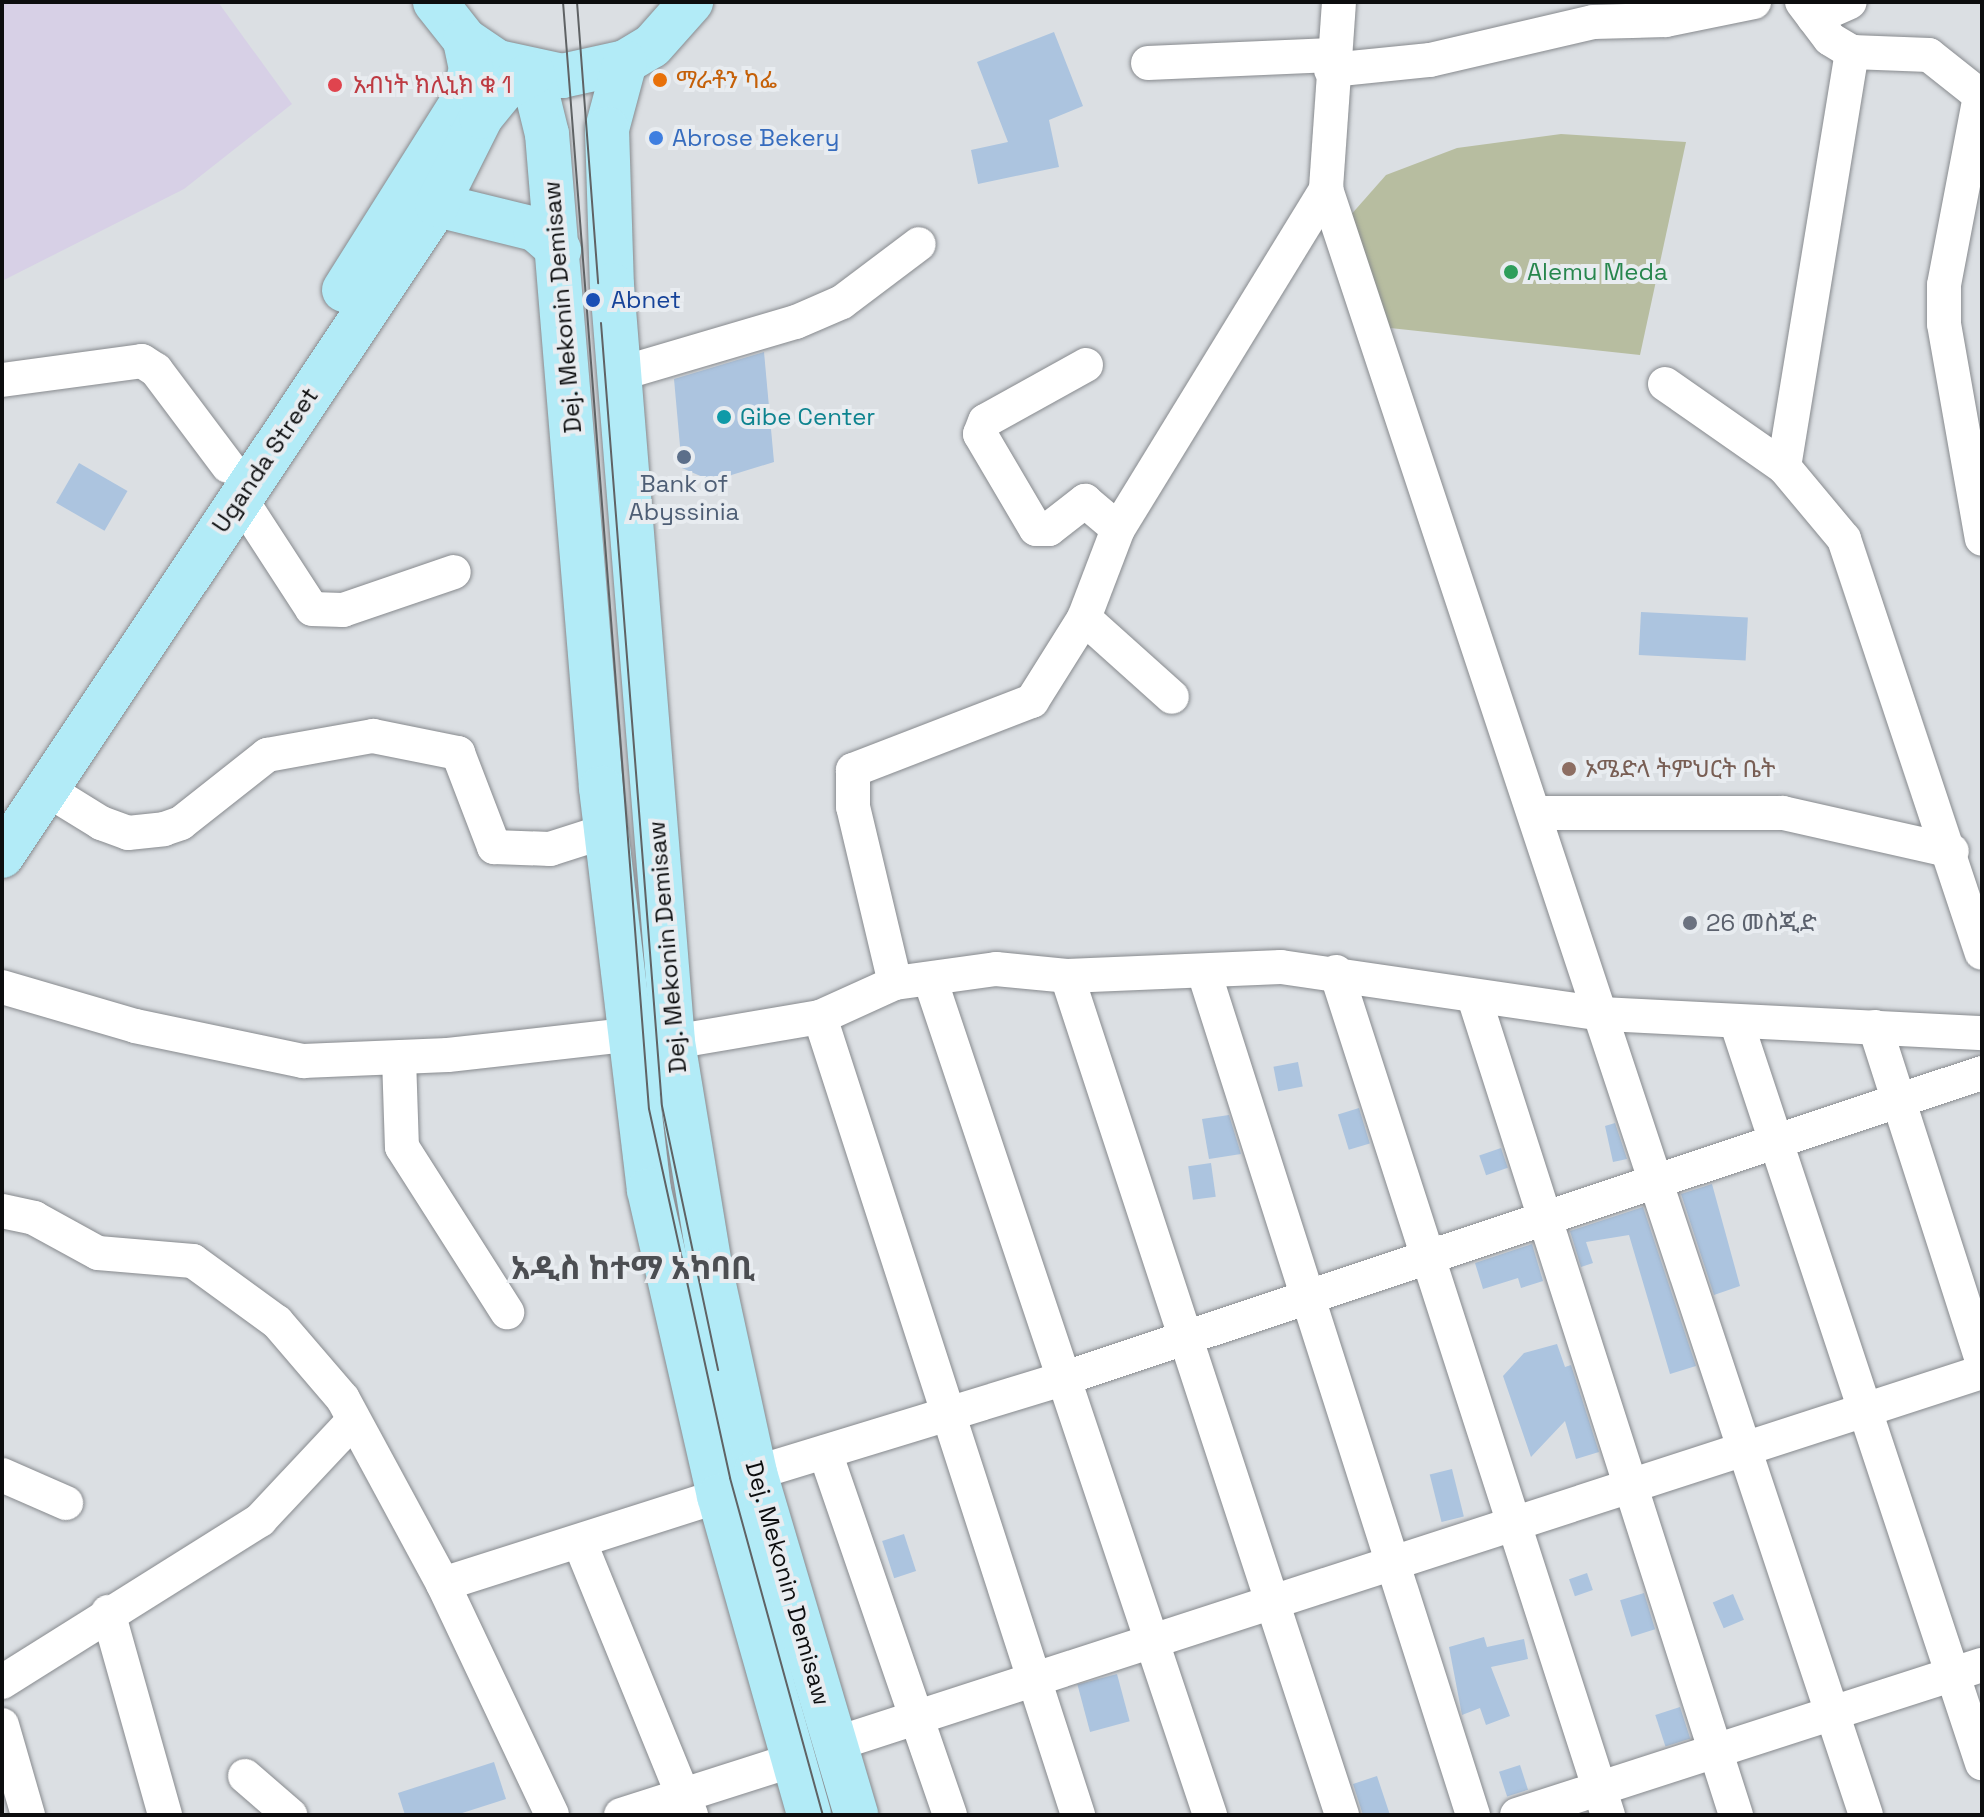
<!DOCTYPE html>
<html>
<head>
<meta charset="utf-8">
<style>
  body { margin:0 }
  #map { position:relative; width:1984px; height:1817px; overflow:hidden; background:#dbdfe3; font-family:"Space Grotesk","Noto Sans Ethiopic",sans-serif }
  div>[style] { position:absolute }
  .education>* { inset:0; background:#d7d0e6 }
  .green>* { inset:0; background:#b7bda0 }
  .building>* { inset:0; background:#acc4df; transform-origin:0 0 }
  .roads { filter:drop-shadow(0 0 2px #878a8e) drop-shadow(0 0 2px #878a8e) }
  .minor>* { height:34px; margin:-17px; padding:0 17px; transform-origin:17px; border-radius:17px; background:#fff }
  .major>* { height:44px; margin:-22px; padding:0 22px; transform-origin:22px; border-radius:22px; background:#b2ebf7 }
  .tram>* { height:2px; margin:-1px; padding:0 1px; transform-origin:1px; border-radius:1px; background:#5f6264 }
  .dots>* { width:22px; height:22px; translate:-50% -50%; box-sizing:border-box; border:4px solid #e8ecf0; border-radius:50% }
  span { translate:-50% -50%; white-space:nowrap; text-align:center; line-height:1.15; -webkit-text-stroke:8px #e8ecf0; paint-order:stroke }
  .food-label { font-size:24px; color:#c56008 }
  .left { translate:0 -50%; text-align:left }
  .health-label { font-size:24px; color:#be3a42 }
  .shop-label { font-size:24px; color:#366cbe }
  .leisure-label { font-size:24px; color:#27864d }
  .transit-label { font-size:24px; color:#164399 }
  .street-label { font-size:24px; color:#0c0d0e }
  .culture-label { font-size:24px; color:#0d838f }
  .service-label { font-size:24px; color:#4e5e75 }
  .education-label { font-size:24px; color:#785e54 }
  .worship-label { font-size:24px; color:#5b616d }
  .district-label { font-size:32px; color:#4c4e52; font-weight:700 }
  .frame { position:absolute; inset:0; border:4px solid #0c0d0e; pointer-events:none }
</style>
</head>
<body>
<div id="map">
  <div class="education">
    <div style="clip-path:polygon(2px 2px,218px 2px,292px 104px,184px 189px,2px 281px)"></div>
  </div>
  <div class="green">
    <div style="clip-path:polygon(1561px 134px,1686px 142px,1640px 355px,1381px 327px,1349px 217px,1386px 175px,1457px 148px)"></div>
  </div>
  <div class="building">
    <div style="clip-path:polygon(1054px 32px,1083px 106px,1049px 120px,1059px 167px,978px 184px,971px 150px,1008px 142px,977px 62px)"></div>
    <div style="clip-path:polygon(764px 352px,774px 462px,712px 481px,682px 468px,674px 379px)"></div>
    <div style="left:79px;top:463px;width:56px;height:46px;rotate:30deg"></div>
    <div style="left:1641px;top:612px;width:107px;height:43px;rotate:3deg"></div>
    <div style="left:1298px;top:1062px;width:25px;height:25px;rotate:79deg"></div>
    <div style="left:1359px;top:1108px;width:37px;height:22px;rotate:73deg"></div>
    <div style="clip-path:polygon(1229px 1115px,1241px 1154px,1209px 1159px,1202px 1119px)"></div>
    <div style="clip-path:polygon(1615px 1123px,1627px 1159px,1613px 1162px,1605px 1126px)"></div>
    <div style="left:1501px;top:1148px;width:21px;height:23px;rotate:71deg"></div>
    <div style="left:1211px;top:1163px;width:34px;height:23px;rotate:82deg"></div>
    <div style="clip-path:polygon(1712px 1184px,1740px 1286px,1714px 1295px,1681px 1194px)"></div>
    <div style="clip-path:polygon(1643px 1207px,1696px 1366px,1670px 1374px,1629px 1235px,1586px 1242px,1593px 1263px,1581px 1267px,1570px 1231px)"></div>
    <div style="clip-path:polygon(1532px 1244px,1543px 1281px,1521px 1288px,1518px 1278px,1483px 1289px,1475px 1263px)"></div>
    <div style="clip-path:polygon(1557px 1344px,1565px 1367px,1571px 1365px,1599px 1452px,1576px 1459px,1565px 1421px,1531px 1457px,1503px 1376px,1524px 1353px)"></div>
    <div style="left:1452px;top:1469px;width:49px;height:23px;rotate:76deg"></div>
    <div style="left:904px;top:1534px;width:39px;height:23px;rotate:72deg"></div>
    <div style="left:1587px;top:1573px;width:18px;height:19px;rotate:71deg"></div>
    <div style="left:1644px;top:1593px;width:38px;height:25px;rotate:73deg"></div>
    <div style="left:1733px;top:1594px;width:28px;height:22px;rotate:67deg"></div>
    <div style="clip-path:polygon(1484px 1637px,1487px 1647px,1524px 1639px,1528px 1659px,1491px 1667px,1510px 1716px,1486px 1725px,1480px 1708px,1462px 1715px,1449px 1647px)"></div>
    <div style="left:1117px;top:1674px;width:49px;height:41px;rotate:75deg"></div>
    <div style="left:1680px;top:1707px;width:33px;height:26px;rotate:72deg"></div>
    <div style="clip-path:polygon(494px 1762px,506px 1799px,456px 1815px,405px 1815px,398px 1793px)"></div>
    <div style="left:1520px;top:1765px;width:26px;height:22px;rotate:72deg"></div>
    <div style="clip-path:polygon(1377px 1776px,1390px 1815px,1363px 1815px,1353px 1784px)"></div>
  </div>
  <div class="roads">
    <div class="minor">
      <div style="left:1339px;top:2px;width:187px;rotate:94deg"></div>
      <div style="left:1326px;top:189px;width:1713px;rotate:71.63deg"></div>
      <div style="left:1802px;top:2px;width:46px;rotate:52.9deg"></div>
      <div style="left:1830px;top:39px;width:26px;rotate:31deg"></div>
      <div style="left:1852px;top:52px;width:77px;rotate:2.2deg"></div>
      <div style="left:1929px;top:55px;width:68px;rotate:38.4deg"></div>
      <div style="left:1814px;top:18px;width:39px;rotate:-24deg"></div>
      <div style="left:1148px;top:63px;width:184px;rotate:-2.5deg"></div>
      <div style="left:1331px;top:70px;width:100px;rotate:-5.8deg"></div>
      <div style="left:1430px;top:60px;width:167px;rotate:-13.1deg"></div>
      <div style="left:1593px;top:22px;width:73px;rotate:-1.6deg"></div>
      <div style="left:1666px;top:20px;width:90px;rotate:-11.6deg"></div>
      <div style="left:1980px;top:96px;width:192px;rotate:100.8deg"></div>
      <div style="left:1944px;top:285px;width:39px;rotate:90deg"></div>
      <div style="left:1944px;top:324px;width:218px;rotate:80deg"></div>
      <div style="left:1086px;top:365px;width:115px;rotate:151deg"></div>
      <div style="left:985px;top:421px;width:14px;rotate:111deg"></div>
      <div style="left:980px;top:434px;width:110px;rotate:59.5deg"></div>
      <div style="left:1036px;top:529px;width:13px"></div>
      <div style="left:1049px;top:529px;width:46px;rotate:-37.9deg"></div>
      <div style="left:1085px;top:501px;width:43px;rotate:40.3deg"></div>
      <div style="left:619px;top:374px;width:184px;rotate:-16.4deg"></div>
      <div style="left:796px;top:322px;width:50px;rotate:-23.5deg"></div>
      <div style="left:842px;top:302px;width:96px;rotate:-37deg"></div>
      <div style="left:2px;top:380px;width:141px;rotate:-7.7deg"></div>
      <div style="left:142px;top:361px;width:17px;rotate:33deg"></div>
      <div style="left:156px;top:370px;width:120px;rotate:53.1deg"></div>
      <div style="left:1665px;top:384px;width:145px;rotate:34.9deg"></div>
      <div style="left:1784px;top:467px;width:94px;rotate:50.2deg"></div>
      <div style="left:1844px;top:539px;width:436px;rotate:71.6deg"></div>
      <div style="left:1784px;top:467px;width:421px;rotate:-80.7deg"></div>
      <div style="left:240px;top:498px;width:132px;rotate:57deg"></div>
      <div style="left:312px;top:609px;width:31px;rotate:2deg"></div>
      <div style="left:343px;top:610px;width:117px;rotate:-18.9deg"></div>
      <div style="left:1084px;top:618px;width:118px;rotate:41.9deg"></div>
      <div style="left:46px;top:789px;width:65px;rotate:31.7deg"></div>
      <div style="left:101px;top:823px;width:29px;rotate:20deg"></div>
      <div style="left:128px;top:833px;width:36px;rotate:-6deg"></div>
      <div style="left:164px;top:829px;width:18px;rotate:-19deg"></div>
      <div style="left:181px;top:823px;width:110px;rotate:-38.3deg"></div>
      <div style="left:267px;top:755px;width:108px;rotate:-10.2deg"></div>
      <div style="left:373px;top:736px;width:87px;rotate:11.3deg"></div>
      <div style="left:458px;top:753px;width:101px;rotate:69deg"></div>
      <div style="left:494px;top:847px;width:56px;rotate:2deg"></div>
      <div style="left:550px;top:849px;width:59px;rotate:-17.8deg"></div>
      <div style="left:1537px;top:813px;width:246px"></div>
      <div style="left:1783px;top:813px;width:173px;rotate:12.7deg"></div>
      <div style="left:1204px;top:972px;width:885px;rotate:72.3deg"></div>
      <div style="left:1336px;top:972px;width:886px;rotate:72.12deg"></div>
      <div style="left:1067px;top:976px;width:883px;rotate:71.85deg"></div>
      <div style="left:930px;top:979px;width:882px;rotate:71.48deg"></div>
      <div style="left:895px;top:983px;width:181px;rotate:-103.4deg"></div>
      <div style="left:853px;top:807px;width:37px;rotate:-90deg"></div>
      <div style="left:853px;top:770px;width:192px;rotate:-21.1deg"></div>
      <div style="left:1032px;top:701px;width:98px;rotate:-57.9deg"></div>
      <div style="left:1084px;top:618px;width:95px;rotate:-69.1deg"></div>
      <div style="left:1118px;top:529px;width:399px;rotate:-58.5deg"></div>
      <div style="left:2px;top:987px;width:139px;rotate:16.3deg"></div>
      <div style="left:135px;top:1026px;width:172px;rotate:11.8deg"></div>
      <div style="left:303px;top:1061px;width:145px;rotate:-2.4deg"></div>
      <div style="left:448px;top:1055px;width:180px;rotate:-6.4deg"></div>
      <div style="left:1474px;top:997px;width:859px;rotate:72.24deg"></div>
      <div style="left:820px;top:1017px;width:839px;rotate:72.08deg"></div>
      <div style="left:1736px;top:1021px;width:782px;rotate:71.66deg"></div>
      <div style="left:1875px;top:1027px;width:351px;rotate:72.2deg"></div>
      <div style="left:673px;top:1042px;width:149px;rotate:-9.7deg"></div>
      <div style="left:820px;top:1017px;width:82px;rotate:-24.4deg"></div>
      <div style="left:895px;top:983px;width:102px;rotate:-7.9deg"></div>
      <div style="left:996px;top:969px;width:71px;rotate:5.6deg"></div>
      <div style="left:1067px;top:976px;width:214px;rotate:-2.4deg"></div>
      <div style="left:1281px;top:967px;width:325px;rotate:8.3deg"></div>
      <div style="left:1603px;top:1014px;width:379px;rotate:2.9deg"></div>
      <div style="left:399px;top:1058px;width:89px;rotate:88.1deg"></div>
      <div style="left:402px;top:1147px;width:196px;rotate:57.5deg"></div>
      <div style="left:2px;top:1211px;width:33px;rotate:12deg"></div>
      <div style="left:34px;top:1218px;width:73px;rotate:28.7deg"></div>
      <div style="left:98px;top:1253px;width:95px;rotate:4.8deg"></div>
      <div style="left:193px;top:1261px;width:104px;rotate:36deg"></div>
      <div style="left:277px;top:1322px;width:101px;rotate:49.4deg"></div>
      <div style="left:343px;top:1399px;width:210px;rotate:61.6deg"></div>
      <div style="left:443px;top:1584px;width:255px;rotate:64.7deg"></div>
      <div style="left:825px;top:1452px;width:384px;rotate:71deg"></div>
      <div style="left:755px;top:1473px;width:324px;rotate:-17deg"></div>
      <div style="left:1065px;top:1378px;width:966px;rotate:-18.4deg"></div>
      <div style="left:2px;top:1475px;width:70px;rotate:23.6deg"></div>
      <div style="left:580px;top:1543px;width:294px;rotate:67.8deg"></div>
      <div style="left:443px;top:1584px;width:290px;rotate:-17.7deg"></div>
      <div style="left:108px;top:1612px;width:211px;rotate:74.3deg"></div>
      <div style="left:2px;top:1682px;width:305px;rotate:-32.1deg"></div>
      <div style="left:260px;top:1520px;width:136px;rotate:-46.8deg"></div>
      <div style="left:2px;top:1725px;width:94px;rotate:73.9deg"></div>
      <div style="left:835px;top:1744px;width:1206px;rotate:-17.97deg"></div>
      <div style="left:245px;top:1776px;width:60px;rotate:40.9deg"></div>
      <div style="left:621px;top:1815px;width:181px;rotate:-17.7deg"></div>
      <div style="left:1517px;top:1815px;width:489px;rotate:-17.9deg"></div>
    </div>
    <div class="major">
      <div style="left:435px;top:2px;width:48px;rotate:51.7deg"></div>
      <div style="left:465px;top:40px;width:40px;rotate:34deg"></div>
      <div style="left:498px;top:62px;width:66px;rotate:12.3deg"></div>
      <div style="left:562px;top:76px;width:65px;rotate:-12.5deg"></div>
      <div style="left:625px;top:62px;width:31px;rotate:-31deg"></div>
      <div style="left:652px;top:46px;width:59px;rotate:-48.4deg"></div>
      <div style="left:625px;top:62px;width:69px;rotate:105deg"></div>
      <div style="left:607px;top:129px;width:156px;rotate:88.2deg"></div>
      <div style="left:612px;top:285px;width:759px;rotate:85.39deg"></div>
      <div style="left:673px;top:1042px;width:232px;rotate:80.6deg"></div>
      <div style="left:711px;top:1271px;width:207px;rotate:77.7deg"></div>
      <div style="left:755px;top:1473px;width:357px;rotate:73.5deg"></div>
      <div style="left:532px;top:73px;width:63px;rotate:76.2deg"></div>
      <div style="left:547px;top:134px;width:656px;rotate:85.28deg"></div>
      <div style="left:601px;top:788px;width:405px;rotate:83.2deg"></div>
      <div style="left:649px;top:1190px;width:314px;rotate:77.1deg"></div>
      <div style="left:719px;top:1496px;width:331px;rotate:74.2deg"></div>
      <div style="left:437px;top:205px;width:101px;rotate:13.8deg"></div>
      <div style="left:535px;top:229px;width:32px;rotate:41deg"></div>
      <div style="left:344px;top:290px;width:218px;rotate:-57.8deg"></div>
      <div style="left:460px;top:106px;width:39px;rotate:-73deg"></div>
      <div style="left:471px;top:69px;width:30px;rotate:-102deg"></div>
      <div style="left:2px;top:856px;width:783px;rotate:-56.25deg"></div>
      <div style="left:437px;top:205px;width:98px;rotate:-63.4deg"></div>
      <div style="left:481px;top:117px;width:35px;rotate:-51deg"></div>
      <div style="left:503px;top:90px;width:34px;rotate:-30deg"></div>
    </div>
  </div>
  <div class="tram">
    <div style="left:563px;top:2px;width:1110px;rotate:85.56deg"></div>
    <div style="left:649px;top:1109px;width:378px;rotate:77.6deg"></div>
    <div style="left:730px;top:1478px;width:350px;rotate:74.6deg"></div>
    <div style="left:577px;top:2px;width:282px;rotate:85.7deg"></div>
    <div style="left:601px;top:323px;width:785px;rotate:85.55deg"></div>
    <div style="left:662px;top:1106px;width:270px;rotate:78deg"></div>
  </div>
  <div class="dots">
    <div style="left:660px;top:80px;background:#e8710a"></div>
    <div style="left:335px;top:85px;background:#e0444e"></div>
    <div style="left:656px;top:138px;background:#3f7fe0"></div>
    <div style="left:1511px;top:272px;background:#2e9e5b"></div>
    <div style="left:593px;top:300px;background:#1a4fb4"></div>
    <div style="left:724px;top:417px;background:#0f9aa8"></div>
    <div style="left:684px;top:457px;background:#5c6f8a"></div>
    <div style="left:1569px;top:769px;background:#8d6e63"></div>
    <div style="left:1690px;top:923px;background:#6b7280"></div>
  </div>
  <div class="food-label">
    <span class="left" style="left:676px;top:80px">ማራቶን ካፌ</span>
  </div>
  <div class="health-label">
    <span class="left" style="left:353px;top:85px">አብነት ክሊኒክ ቁ 1</span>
  </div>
  <div class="shop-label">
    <span class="left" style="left:672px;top:138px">Abrose Bekery</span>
  </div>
  <div class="leisure-label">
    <span class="left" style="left:1527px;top:272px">Alemu Meda</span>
  </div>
  <div class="transit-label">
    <span class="left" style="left:611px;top:300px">Abnet</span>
  </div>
  <div class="street-label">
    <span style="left:562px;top:307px;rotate:-95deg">Dej. Mekonin Demisaw</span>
    <span style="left:265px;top:460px;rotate:-56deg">Uganda Street</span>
    <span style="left:667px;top:947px;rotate:-95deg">Dej. Mekonin Demisaw</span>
    <span style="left:788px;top:1583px;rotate:74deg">Dej. Mekonin Demisaw</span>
  </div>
  <div class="culture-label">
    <span class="left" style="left:740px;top:417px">Gibe Center</span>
  </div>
  <div class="service-label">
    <span style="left:684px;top:498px">Bank of<br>Abyssinia</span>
  </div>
  <div class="education-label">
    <span class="left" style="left:1585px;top:769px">ኦሜድላ ትምህርት ቤት</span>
  </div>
  <div class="worship-label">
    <span class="left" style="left:1706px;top:923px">26 መስጂድ</span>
  </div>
  <div class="district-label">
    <span style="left:633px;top:1268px">አዲስ ከተማ አካባቢ</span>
  </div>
  <div class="frame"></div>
</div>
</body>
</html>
